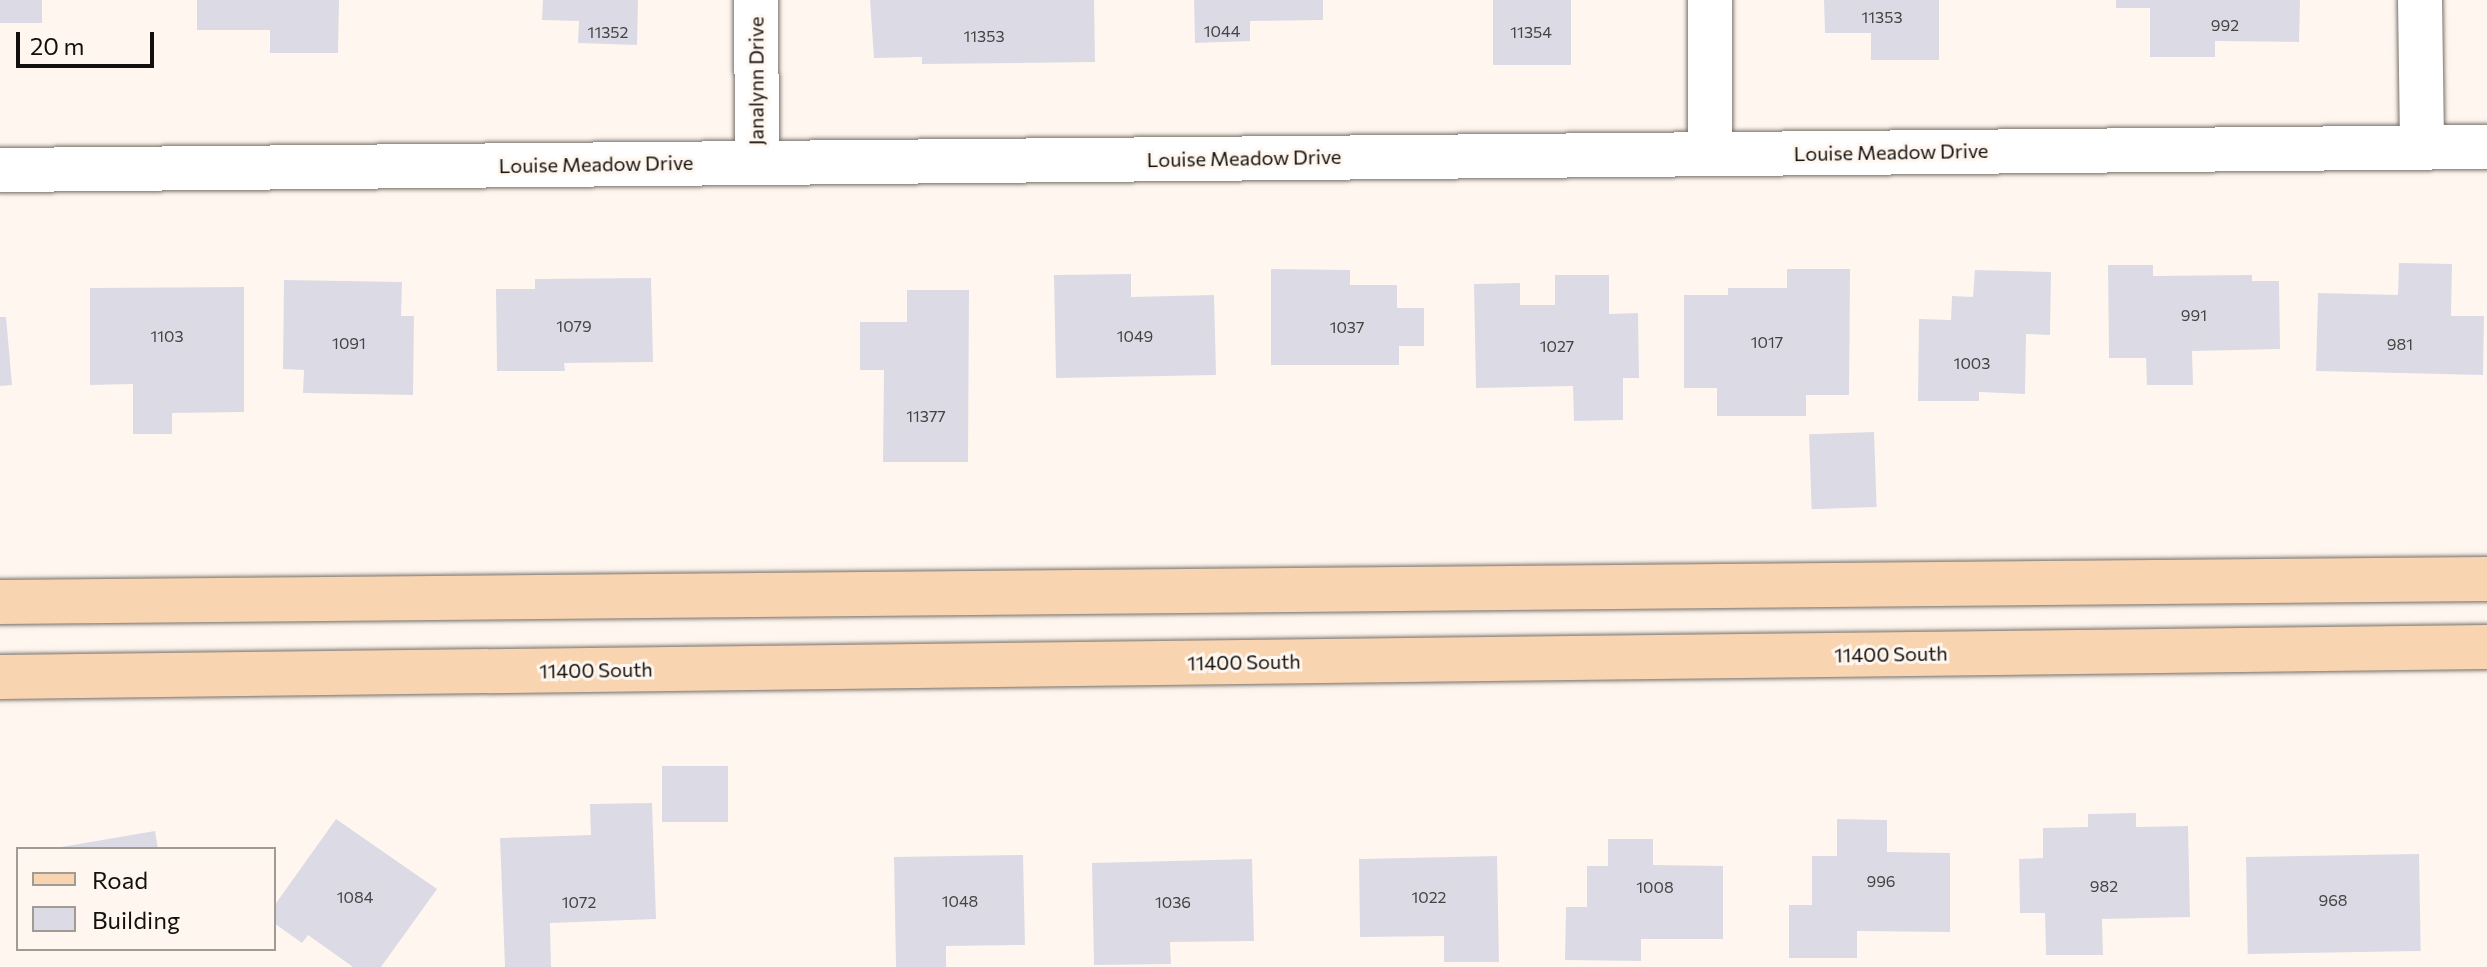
<!DOCTYPE html>
<html>
<head>
<meta charset="utf-8">
<style>
  body { margin:0 }
  #map { position:relative; width:2487px; height:967px; overflow:hidden; background:#fff7ef; font-family:Commissioner,sans-serif }
  div>[style] { position:absolute }
  .building>* { inset:0; background:#dcdbe5; transform-origin:0 0 }
  .roads { filter:drop-shadow(0 0 2px #777069) drop-shadow(0 0 2px #777069) }
  .minor>* { height:44px; margin:-22px; padding:0 22px; transform-origin:22px; border-radius:22px; background:#fff }
  .major>* { height:44px; margin:-22px; padding:0 22px; transform-origin:22px; border-radius:22px; background:#f9d4b0 }
  span { translate:-50% -50%; white-space:nowrap; text-align:center; line-height:1.15; -webkit-text-stroke:6px #fff7ef; paint-order:stroke }
  .number-label { font-size:16px; color:#444343 }
  .number-label span { -webkit-text-stroke-width:0 }
  .street-label { font-size:20px; color:#12100d }
  .legend { position:absolute; left:16px; top:847px; width:260px; height:104px; box-sizing:border-box; background:#fff7ef; border:2px solid #a09b95; margin:0; padding:10px 14px; list-style:none; font-size:24px; color:#12100d }
  .legend li { display:flex; align-items:center; gap:16px; height:40px }
  .legend b { width:40px; border:2px solid #a09b95 }
  .scale { position:absolute; left:16px; top:32px; width:138px; height:36px; box-sizing:border-box; border:4px solid #12100d; border-top:0; padding-left:10px; font-size:24px; line-height:28px; white-space:nowrap; color:#12100d; -webkit-text-stroke:6px #fff7ef; paint-order:stroke }
</style>
</head>
<body>
<div id="map">
  <div class="building">
    <div style="left:0;top:0;width:42px;height:23px"></div>
    <div style="clip-path:polygon(197px 0,339px 0,338px 53px,270px 53px,270px 30px,197px 30px)"></div>
    <div style="clip-path:polygon(543px 0,638px 0,637px 45px,578px 43px,579px 21px,542px 20px)"></div>
    <div style="clip-path:polygon(870px 0,1094px 0,1095px 62px,922px 64px,922px 57px,874px 58px)"></div>
    <div style="clip-path:polygon(1194px 0,1323px 0,1323px 20px,1250px 21px,1250px 41px,1195px 43px)"></div>
    <div style="left:1493px;top:0;width:78px;height:65px"></div>
    <div style="clip-path:polygon(1824px 0,1939px 0,1939px 60px,1871px 60px,1871px 33px,1825px 33px)"></div>
    <div style="clip-path:polygon(2116px 0,2300px 0,2299px 42px,2215px 41px,2215px 57px,2150px 57px,2150px 8px,2116px 8px)"></div>
    <div style="clip-path:polygon(2399px 263px,2452px 264px,2451px 316px,2484px 316px,2483px 375px,2316px 371px,2318px 293px,2398px 295px)"></div>
    <div style="clip-path:polygon(2108px 265px,2153px 265px,2153px 276px,2252px 275px,2252px 281px,2279px 281px,2280px 349px,2192px 351px,2193px 385px,2147px 385px,2146px 358px,2109px 358px)"></div>
    <div style="clip-path:polygon(1271px 269px,1350px 270px,1350px 285px,1397px 285px,1397px 308px,1424px 308px,1424px 346px,1399px 346px,1399px 365px,1271px 365px)"></div>
    <div style="clip-path:polygon(1787px 269px,1850px 269px,1849px 395px,1806px 395px,1806px 416px,1717px 416px,1717px 388px,1684px 388px,1684px 295px,1728px 295px,1728px 288px,1787px 288px)"></div>
    <div style="clip-path:polygon(1975px 270px,2051px 272px,2050px 335px,2026px 334px,2025px 394px,1979px 392px,1979px 401px,1918px 401px,1919px 319px,1951px 320px,1952px 296px,1973px 297px)"></div>
    <div style="clip-path:polygon(1131px 274px,1131px 297px,1214px 295px,1216px 375px,1056px 378px,1054px 275px)"></div>
    <div style="clip-path:polygon(1555px 275px,1609px 275px,1609px 314px,1638px 313px,1639px 378px,1623px 378px,1623px 420px,1574px 421px,1573px 386px,1476px 388px,1474px 284px,1520px 283px,1520px 305px,1555px 305px)"></div>
    <div style="clip-path:polygon(651px 278px,653px 362px,564px 363px,565px 371px,497px 371px,496px 289px,535px 289px,535px 279px)"></div>
    <div style="clip-path:polygon(284px 280px,402px 282px,401px 316px,414px 316px,413px 395px,303px 393px,304px 370px,283px 369px)"></div>
    <div style="clip-path:polygon(244px 287px,244px 412px,172px 413px,172px 434px,133px 434px,133px 384px,90px 385px,90px 288px)"></div>
    <div style="clip-path:polygon(907px 290px,969px 290px,968px 462px,883px 462px,884px 370px,860px 370px,860px 322px,907px 322px)"></div>
    <div style="clip-path:polygon(0 317px,6px 317px,12px 385px,0 386px)"></div>
    <div style="left:1874px;top:432px;width:75px;height:65px;rotate:88deg"></div>
    <div style="left:662px;top:766px;width:66px;height:56px"></div>
    <div style="clip-path:polygon(652px 803px,656px 919px,550px 923px,551px 967px,505px 967px,500px 838px,591px 835px,590px 804px)"></div>
    <div style="clip-path:polygon(2136px 813px,2136px 827px,2188px 826px,2190px 917px,2102px 919px,2103px 955px,2046px 955px,2045px 913px,2020px 913px,2019px 859px,2043px 858px,2043px 828px,2088px 827px,2088px 814px)"></div>
    <div style="clip-path:polygon(336px 819px,437px 889px,381px 967px,353px 967px,308px 935px,302px 943px,274px 923px,274px 906px)"></div>
    <div style="clip-path:polygon(1837px 819px,1887px 820px,1887px 852px,1950px 853px,1950px 932px,1857px 931px,1857px 958px,1789px 958px,1789px 905px,1812px 905px,1812px 856px,1837px 856px)"></div>
    <div style="clip-path:polygon(155px 831px,158px 849px,61px 849px,61px 847px)"></div>
    <div style="clip-path:polygon(1608px 839px,1653px 839px,1653px 865px,1723px 866px,1723px 939px,1641px 939px,1641px 961px,1565px 960px,1566px 907px,1587px 907px,1587px 866px,1608px 866px)"></div>
    <div style="left:2419px;top:854px;width:97px;height:173px;rotate:89deg"></div>
    <div style="clip-path:polygon(1023px 855px,1025px 945px,946px 946px,946px 967px,896px 967px,894px 857px)"></div>
    <div style="clip-path:polygon(1497px 856px,1499px 962px,1444px 962px,1444px 936px,1360px 937px,1359px 859px)"></div>
    <div style="clip-path:polygon(1252px 859px,1254px 941px,1170px 942px,1171px 964px,1094px 965px,1092px 863px)"></div>
  </div>
  <div class="roads">
    <div class="minor">
      <div style="left:756px;top:0;width:163px;rotate:89.6deg"></div>
      <div style="left:1710px;top:0;width:154px;rotate:90deg"></div>
      <div style="left:2420px;top:0;width:147px;rotate:89.2deg"></div>
      <div style="left:0;top:170px;width:2487px;rotate:-0.53deg"></div>
    </div>
    <div class="major">
      <div style="left:0;top:602px;width:2487px;rotate:-0.53deg"></div>
      <div style="left:0;top:677px;width:2487px;rotate:-0.69deg"></div>
    </div>
  </div>
  <div class="number-label">
    <span style="left:1882px;top:17px">11353</span>
    <span style="left:2225px;top:25px">992</span>
    <span style="left:1222px;top:31px">1044</span>
    <span style="left:608px;top:32px">11352</span>
    <span style="left:1531px;top:32px">11354</span>
    <span style="left:984px;top:36px">11353</span>
    <span style="left:2194px;top:315px">991</span>
    <span style="left:574px;top:326px">1079</span>
    <span style="left:1347px;top:327px">1037</span>
    <span style="left:167px;top:336px">1103</span>
    <span style="left:1135px;top:336px">1049</span>
    <span style="left:1767px;top:342px">1017</span>
    <span style="left:349px;top:343px">1091</span>
    <span style="left:2400px;top:344px">981</span>
    <span style="left:1557px;top:346px">1027</span>
    <span style="left:1972px;top:363px">1003</span>
    <span style="left:926px;top:416px">11377</span>
    <span style="left:1881px;top:881px">996</span>
    <span style="left:2104px;top:886px">982</span>
    <span style="left:1655px;top:887px">1008</span>
    <span style="left:355px;top:897px">1084</span>
    <span style="left:1429px;top:897px">1022</span>
    <span style="left:2333px;top:900px">968</span>
    <span style="left:960px;top:901px">1048</span>
    <span style="left:579px;top:902px">1072</span>
    <span style="left:1173px;top:902px">1036</span>
  </div>
  <div class="street-label">
    <span style="left:756px;top:81px;rotate:-90deg">Janalynn Drive</span>
    <span style="left:1891px;top:152px;rotate:-1deg">Louise Meadow Drive</span>
    <span style="left:1244px;top:158px;rotate:-1deg">Louise Meadow Drive</span>
    <span style="left:596px;top:164px;rotate:-1deg">Louise Meadow Drive</span>
    <span style="left:1891px;top:654px;rotate:-1deg">11400 South</span>
    <span style="left:1244px;top:662px;rotate:-1deg">11400 South</span>
    <span style="left:596px;top:670px;rotate:-1deg">11400 South</span>
  </div>
  <ul class="legend">
  <li><b style="height:10px;background:#f9d4b0"></b>Road</li>
  <li><b style="height:22px;background:#dcdbe5"></b>Building</li>
  </ul>
  <div class="scale">20 m</div>
</div>
</body>
</html>
